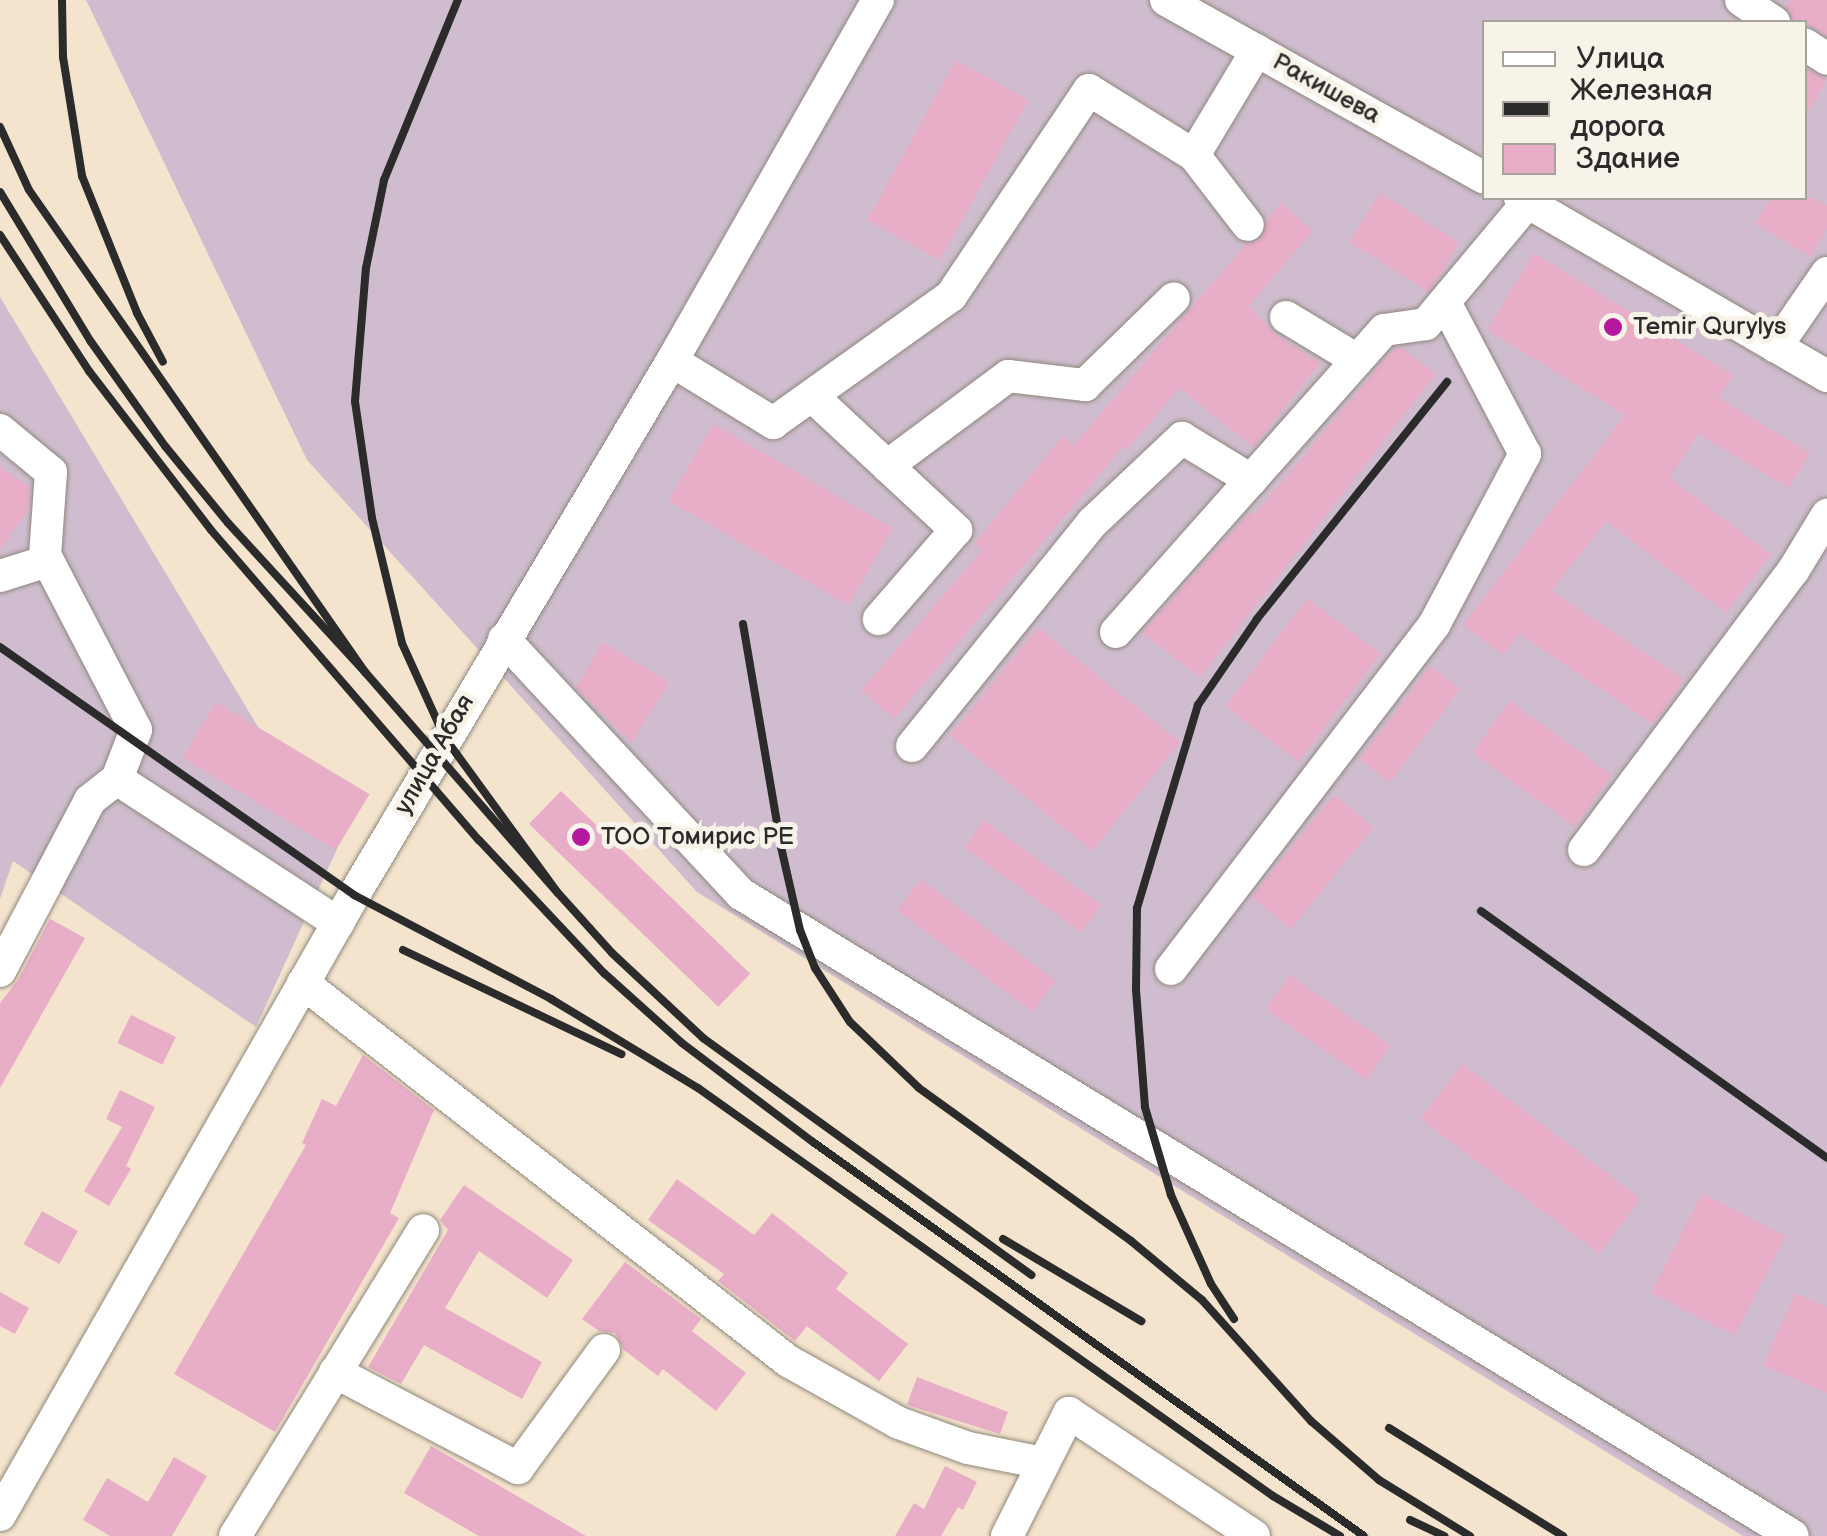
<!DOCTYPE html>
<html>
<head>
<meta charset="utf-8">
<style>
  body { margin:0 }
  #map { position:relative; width:1827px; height:1536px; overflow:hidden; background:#f4e4cd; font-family:"Balsamiq Sans",sans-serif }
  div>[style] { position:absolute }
  .industrial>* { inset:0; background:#cfbdcf }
  .building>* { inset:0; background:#e8adc7; transform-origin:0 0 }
  .roads { filter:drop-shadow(0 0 2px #90887c) drop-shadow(0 0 2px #90887c) }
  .minor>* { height:32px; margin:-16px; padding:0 16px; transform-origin:16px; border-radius:16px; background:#fff }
  .rail>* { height:8px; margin:-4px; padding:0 4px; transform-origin:4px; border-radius:4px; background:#2b2b2b }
  .dots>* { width:28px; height:28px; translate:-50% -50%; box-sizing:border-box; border:5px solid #f7f3e8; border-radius:50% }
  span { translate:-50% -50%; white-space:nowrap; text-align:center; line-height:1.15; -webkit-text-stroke:10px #f7f3e8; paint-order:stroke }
  .street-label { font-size:25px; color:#2b2b2b }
  .poi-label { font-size:25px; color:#2b2b2b }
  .left { translate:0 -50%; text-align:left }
  .legend { position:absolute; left:1482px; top:20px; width:325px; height:180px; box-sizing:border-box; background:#f7f3e8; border:2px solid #a5a39c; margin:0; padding:12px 18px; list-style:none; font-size:30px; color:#2b2b2b }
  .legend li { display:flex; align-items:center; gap:20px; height:50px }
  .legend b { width:50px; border:2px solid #a5a39c }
</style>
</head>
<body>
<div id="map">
  <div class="industrial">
    <div style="clip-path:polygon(evenodd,86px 0,1827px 0,1827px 1536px,1743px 1536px,697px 892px,307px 460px,86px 0,1484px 22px,1804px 22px,1804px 198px,1484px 198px,1484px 22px)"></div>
    <div style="clip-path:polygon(0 297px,329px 845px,337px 849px,256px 1027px,13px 861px,0 899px)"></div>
  </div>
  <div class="building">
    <div style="clip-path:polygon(1789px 0,1827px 0,1827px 35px,1804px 22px,1794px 22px,1786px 6px)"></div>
    <div style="left:956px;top:60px;width:83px;height:183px;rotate:29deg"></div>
    <div style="clip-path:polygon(1804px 68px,1827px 79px,1804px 120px)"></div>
    <div style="left:1380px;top:193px;width:94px;height:58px;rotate:32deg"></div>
    <div style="clip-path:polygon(1771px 198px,1814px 198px,1827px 205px,1827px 229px,1811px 257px,1755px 224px)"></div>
    <div style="clip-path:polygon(1281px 203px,1313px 231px,1249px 306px,1275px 334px,1320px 363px,1253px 447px,1179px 388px,1127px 450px,1123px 447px,894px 719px,861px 690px,982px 551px,974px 544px,1063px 436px,1074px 445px,1246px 244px,1261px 240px,1267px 220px)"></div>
    <div style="clip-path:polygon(1534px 253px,1733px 375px,1719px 398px,1810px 453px,1789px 488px,1698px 434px,1670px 478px,1771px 554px,1726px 613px,1606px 521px,1552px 591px,1684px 679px,1653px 724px,1519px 634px,1503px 655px,1463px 625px,1625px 415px,1487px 330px)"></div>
    <div style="clip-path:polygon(1402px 348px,1436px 374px,1200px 677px,1142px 633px,1249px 513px,1253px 516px,1394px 349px)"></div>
    <div style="left:713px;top:424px;width:208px;height:89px;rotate:30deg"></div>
    <div style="clip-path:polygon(0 467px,30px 487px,28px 510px,0 550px)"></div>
    <div style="left:1307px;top:598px;width:92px;height:136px;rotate:37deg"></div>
    <div style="left:1038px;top:627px;width:183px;height:140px;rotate:39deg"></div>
    <div style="clip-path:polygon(603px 642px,669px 682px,632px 743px,576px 687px)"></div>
    <div style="left:1430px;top:666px;width:38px;height:117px;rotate:37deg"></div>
    <div style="left:1510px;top:701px;width:126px;height:64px;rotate:36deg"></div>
    <div style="left:216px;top:702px;width:179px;height:65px;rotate:31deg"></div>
    <div style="left:561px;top:791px;width:263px;height:46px;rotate:44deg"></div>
    <div style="left:1334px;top:795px;width:51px;height:131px;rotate:39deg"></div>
    <div style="left:984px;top:820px;width:145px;height:34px;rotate:36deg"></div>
    <div style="left:921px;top:879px;width:169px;height:39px;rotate:37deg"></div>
    <div style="clip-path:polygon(50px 919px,85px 938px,0 1088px,0 1003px,18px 980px)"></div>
    <div style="left:1290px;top:975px;width:123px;height:42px;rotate:35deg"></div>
    <div style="left:131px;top:1015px;width:50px;height:31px;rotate:26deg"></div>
    <div style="clip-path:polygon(363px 1055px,434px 1110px,390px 1213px,399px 1218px,275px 1432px,174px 1374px,306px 1145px,302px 1143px,322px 1099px,336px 1106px)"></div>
    <div style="left:1462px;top:1064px;width:224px;height:69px;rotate:37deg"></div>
    <div style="clip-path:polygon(120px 1090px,155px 1107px,126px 1166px,131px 1169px,109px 1206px,84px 1191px,122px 1127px,106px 1119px)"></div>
    <div style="clip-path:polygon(677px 1179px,754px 1235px,772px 1213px,848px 1273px,836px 1289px,908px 1344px,879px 1381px,807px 1326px,795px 1341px,718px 1281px,724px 1274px,648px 1220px)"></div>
    <div style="clip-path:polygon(464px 1185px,573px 1260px,547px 1298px,479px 1251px,445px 1308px,542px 1362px,522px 1399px,424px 1345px,401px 1384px,368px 1367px,448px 1230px,440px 1220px)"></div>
    <div style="left:1702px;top:1193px;width:94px;height:112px;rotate:27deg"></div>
    <div style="left:42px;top:1211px;width:41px;height:38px;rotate:29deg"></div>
    <div style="clip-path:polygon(625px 1262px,701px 1319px,692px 1331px,746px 1373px,716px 1411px,663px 1369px,658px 1376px,624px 1350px,615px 1333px,599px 1331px,582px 1319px)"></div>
    <div style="clip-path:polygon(0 1292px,29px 1308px,15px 1334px,0 1326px)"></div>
    <div style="clip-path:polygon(1795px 1293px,1827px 1307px,1827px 1393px,1763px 1365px)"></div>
    <div style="clip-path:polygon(917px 1377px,1008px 1412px,1000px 1434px,907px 1405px)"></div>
    <div style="clip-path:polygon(431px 1446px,586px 1536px,479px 1536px,404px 1493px)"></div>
    <div style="clip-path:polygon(174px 1457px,207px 1476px,172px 1536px,110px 1536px,83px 1520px,107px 1478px,148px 1502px)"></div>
    <div style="clip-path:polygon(945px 1466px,977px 1482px,963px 1510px,958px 1507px,941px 1536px,895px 1536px,914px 1503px,924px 1509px)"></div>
  </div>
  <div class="roads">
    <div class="minor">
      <div style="left:1166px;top:0;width:364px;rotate:29.2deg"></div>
      <div style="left:1741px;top:0;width:40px;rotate:34deg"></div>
      <div style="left:1804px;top:44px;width:27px;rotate:33deg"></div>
      <div style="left:1194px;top:155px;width:88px;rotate:52.4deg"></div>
      <div style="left:1520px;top:198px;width:355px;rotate:30.1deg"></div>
      <div style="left:1286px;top:317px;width:83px;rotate:31.2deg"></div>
      <div style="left:1776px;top:347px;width:90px;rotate:-55.4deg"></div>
      <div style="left:672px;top:361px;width:119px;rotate:31.5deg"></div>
      <div style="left:773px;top:423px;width:219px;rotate:-35.5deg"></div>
      <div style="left:951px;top:296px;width:248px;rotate:-56.2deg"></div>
      <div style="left:1089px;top:90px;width:123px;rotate:31.8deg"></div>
      <div style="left:1194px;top:155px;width:122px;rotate:-59deg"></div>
      <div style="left:812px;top:396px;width:197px;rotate:42.9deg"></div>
      <div style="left:956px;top:530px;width:118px;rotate:130.9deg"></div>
      <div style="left:0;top:430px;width:66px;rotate:39.5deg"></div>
      <div style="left:51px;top:472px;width:83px;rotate:94.1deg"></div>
      <div style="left:45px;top:555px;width:197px;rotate:62.5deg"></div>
      <div style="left:136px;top:730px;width:53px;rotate:111.2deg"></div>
      <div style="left:117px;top:779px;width:264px;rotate:33.1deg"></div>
      <div style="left:887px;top:466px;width:151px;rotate:-36.6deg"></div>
      <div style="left:1008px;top:376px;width:78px;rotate:6.7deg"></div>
      <div style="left:1085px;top:385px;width:124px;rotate:-44.3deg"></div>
      <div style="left:0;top:576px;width:50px;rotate:-17.4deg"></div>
      <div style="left:1116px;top:632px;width:404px;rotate:-48.4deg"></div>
      <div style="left:1384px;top:330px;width:42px;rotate:-8.1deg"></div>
      <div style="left:1426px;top:324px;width:159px;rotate:-50.1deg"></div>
      <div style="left:504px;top:639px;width:348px;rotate:47.1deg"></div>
      <div style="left:741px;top:894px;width:1232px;rotate:31.39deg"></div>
      <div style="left:912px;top:746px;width:287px;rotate:-51.1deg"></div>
      <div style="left:1092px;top:523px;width:124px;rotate:-43.4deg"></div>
      <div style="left:1182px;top:438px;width:81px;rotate:31.3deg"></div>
      <div style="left:1584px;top:850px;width:349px;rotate:-53.2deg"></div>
      <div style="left:1793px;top:571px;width:66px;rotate:-58.7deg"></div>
      <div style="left:1171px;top:969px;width:433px;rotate:-52.6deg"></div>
      <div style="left:1434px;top:625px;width:194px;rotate:-62deg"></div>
      <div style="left:1525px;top:454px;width:172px;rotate:-117.8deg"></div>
      <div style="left:0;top:971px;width:193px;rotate:-62.2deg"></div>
      <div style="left:90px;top:800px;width:34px;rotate:-38deg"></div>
      <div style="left:303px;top:983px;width:615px;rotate:37.93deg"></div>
      <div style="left:788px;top:1361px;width:127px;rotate:29.2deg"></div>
      <div style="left:899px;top:1423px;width:73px;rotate:19.9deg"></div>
      <div style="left:968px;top:1448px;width:76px;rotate:11.3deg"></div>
      <div style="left:335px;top:1372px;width:207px;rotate:27.7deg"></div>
      <div style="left:518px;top:1468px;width:146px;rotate:-53.9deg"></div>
      <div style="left:0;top:1515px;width:714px;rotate:-60.28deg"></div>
      <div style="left:354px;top:895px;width:622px;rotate:-59.23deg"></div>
      <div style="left:672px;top:361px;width:416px;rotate:-60.3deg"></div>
      <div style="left:235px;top:1536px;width:359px;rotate:-58.4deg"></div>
      <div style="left:1007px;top:1536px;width:138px;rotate:-63.2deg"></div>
      <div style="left:1069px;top:1413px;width:222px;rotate:33.6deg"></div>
    </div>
  </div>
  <div class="rail">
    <div style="left:62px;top:0;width:57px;rotate:89deg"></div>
    <div style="left:63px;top:57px;width:121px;rotate:80.9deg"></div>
    <div style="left:82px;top:176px;width:148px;rotate:68.1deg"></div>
    <div style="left:137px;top:313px;width:55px;rotate:62deg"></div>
    <div style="left:0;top:127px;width:69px;rotate:65.3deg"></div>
    <div style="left:29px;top:190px;width:588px;rotate:55.12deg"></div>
    <div style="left:365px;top:672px;width:202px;rotate:-132.6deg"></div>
    <div style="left:228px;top:523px;width:99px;rotate:-129.3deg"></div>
    <div style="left:165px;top:446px;width:128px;rotate:-125.4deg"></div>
    <div style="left:91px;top:342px;width:175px;rotate:-121.2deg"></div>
    <div style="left:0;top:235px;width:163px;rotate:56.8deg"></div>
    <div style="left:89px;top:371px;width:200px;rotate:52.5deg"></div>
    <div style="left:211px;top:530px;width:410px;rotate:49.2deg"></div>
    <div style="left:479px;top:840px;width:183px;rotate:46.8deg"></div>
    <div style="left:604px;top:973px;width:105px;rotate:41.9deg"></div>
    <div style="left:682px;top:1043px;width:164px;rotate:37.1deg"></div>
    <div style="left:813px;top:1142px;width:677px;rotate:35.57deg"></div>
    <div style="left:743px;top:624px;width:226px;rotate:80.3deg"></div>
    <div style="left:781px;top:847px;width:85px;rotate:77.1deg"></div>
    <div style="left:800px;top:930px;width:41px;rotate:68.5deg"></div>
    <div style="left:815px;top:968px;width:64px;rotate:57.1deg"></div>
    <div style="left:850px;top:1022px;width:95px;rotate:43.7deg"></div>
    <div style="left:919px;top:1088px;width:261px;rotate:35.8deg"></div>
    <div style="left:1131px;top:1241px;width:92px;rotate:39.7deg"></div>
    <div style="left:1202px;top:1300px;width:163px;rotate:48deg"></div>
    <div style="left:1311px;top:1421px;width:90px;rotate:40.9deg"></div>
    <div style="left:1379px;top:1480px;width:107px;rotate:31.6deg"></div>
    <div style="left:0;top:647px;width:432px;rotate:35deg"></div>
    <div style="left:354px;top:895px;width:223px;rotate:27.8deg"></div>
    <div style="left:551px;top:999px;width:172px;rotate:31.2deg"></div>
    <div style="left:698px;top:1088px;width:705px;rotate:35.36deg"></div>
    <div style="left:1273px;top:1496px;width:78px;rotate:30.8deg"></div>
    <div style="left:365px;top:672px;width:293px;rotate:48.9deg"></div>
    <div style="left:558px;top:893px;width:192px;rotate:-126.1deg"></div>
    <div style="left:445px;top:738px;width:104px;rotate:-114.4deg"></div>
    <div style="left:402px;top:643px;width:129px;rotate:-103.5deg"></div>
    <div style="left:372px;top:518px;width:118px;rotate:-98.3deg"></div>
    <div style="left:355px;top:401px;width:133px;rotate:-85.3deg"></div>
    <div style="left:366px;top:268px;width:90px;rotate:-78.4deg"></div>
    <div style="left:384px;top:180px;width:195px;rotate:-67.7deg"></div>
    <div style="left:558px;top:893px;width:81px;rotate:48deg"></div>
    <div style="left:612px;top:953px;width:125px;rotate:43deg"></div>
    <div style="left:703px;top:1038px;width:405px;rotate:35.8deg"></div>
    <div style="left:1481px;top:911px;width:425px;rotate:35.5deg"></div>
    <div style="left:403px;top:950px;width:242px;rotate:25.5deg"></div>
    <div style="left:1003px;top:1239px;width:161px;rotate:30.7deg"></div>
    <div style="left:1234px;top:1319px;width:42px;rotate:-123.3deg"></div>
    <div style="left:1211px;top:1284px;width:98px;rotate:-114.2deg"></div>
    <div style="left:1171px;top:1195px;width:92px;rotate:-106.5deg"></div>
    <div style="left:1145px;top:1107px;width:117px;rotate:-94.4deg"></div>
    <div style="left:1136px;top:990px;width:82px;rotate:-89.3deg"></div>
    <div style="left:1137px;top:908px;width:212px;rotate:-73.3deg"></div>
    <div style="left:1198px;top:705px;width:104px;rotate:-55.5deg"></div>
    <div style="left:1257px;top:619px;width:304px;rotate:-51.3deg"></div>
    <div style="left:1389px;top:1428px;width:205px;rotate:31.8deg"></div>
    <div style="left:1410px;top:1520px;width:38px;rotate:25deg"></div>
  </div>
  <div class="dots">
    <div style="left:1613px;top:327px;background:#b5179e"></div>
    <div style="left:581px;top:837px;background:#b5179e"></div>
  </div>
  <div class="street-label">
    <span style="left:1326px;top:89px;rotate:29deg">Ракишева</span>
    <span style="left:435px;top:755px;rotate:-60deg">улица Абая</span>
  </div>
  <div class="poi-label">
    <span class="left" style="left:1633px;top:327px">Temir Qurylys</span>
    <span class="left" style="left:601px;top:837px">ТОО Томирис РЕ</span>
  </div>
  <ul class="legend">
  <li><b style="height:12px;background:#fff"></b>Улица</li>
  <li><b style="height:12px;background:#2b2b2b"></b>Железная дорога</li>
  <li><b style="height:28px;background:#e8adc7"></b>Здание</li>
  </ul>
</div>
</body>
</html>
